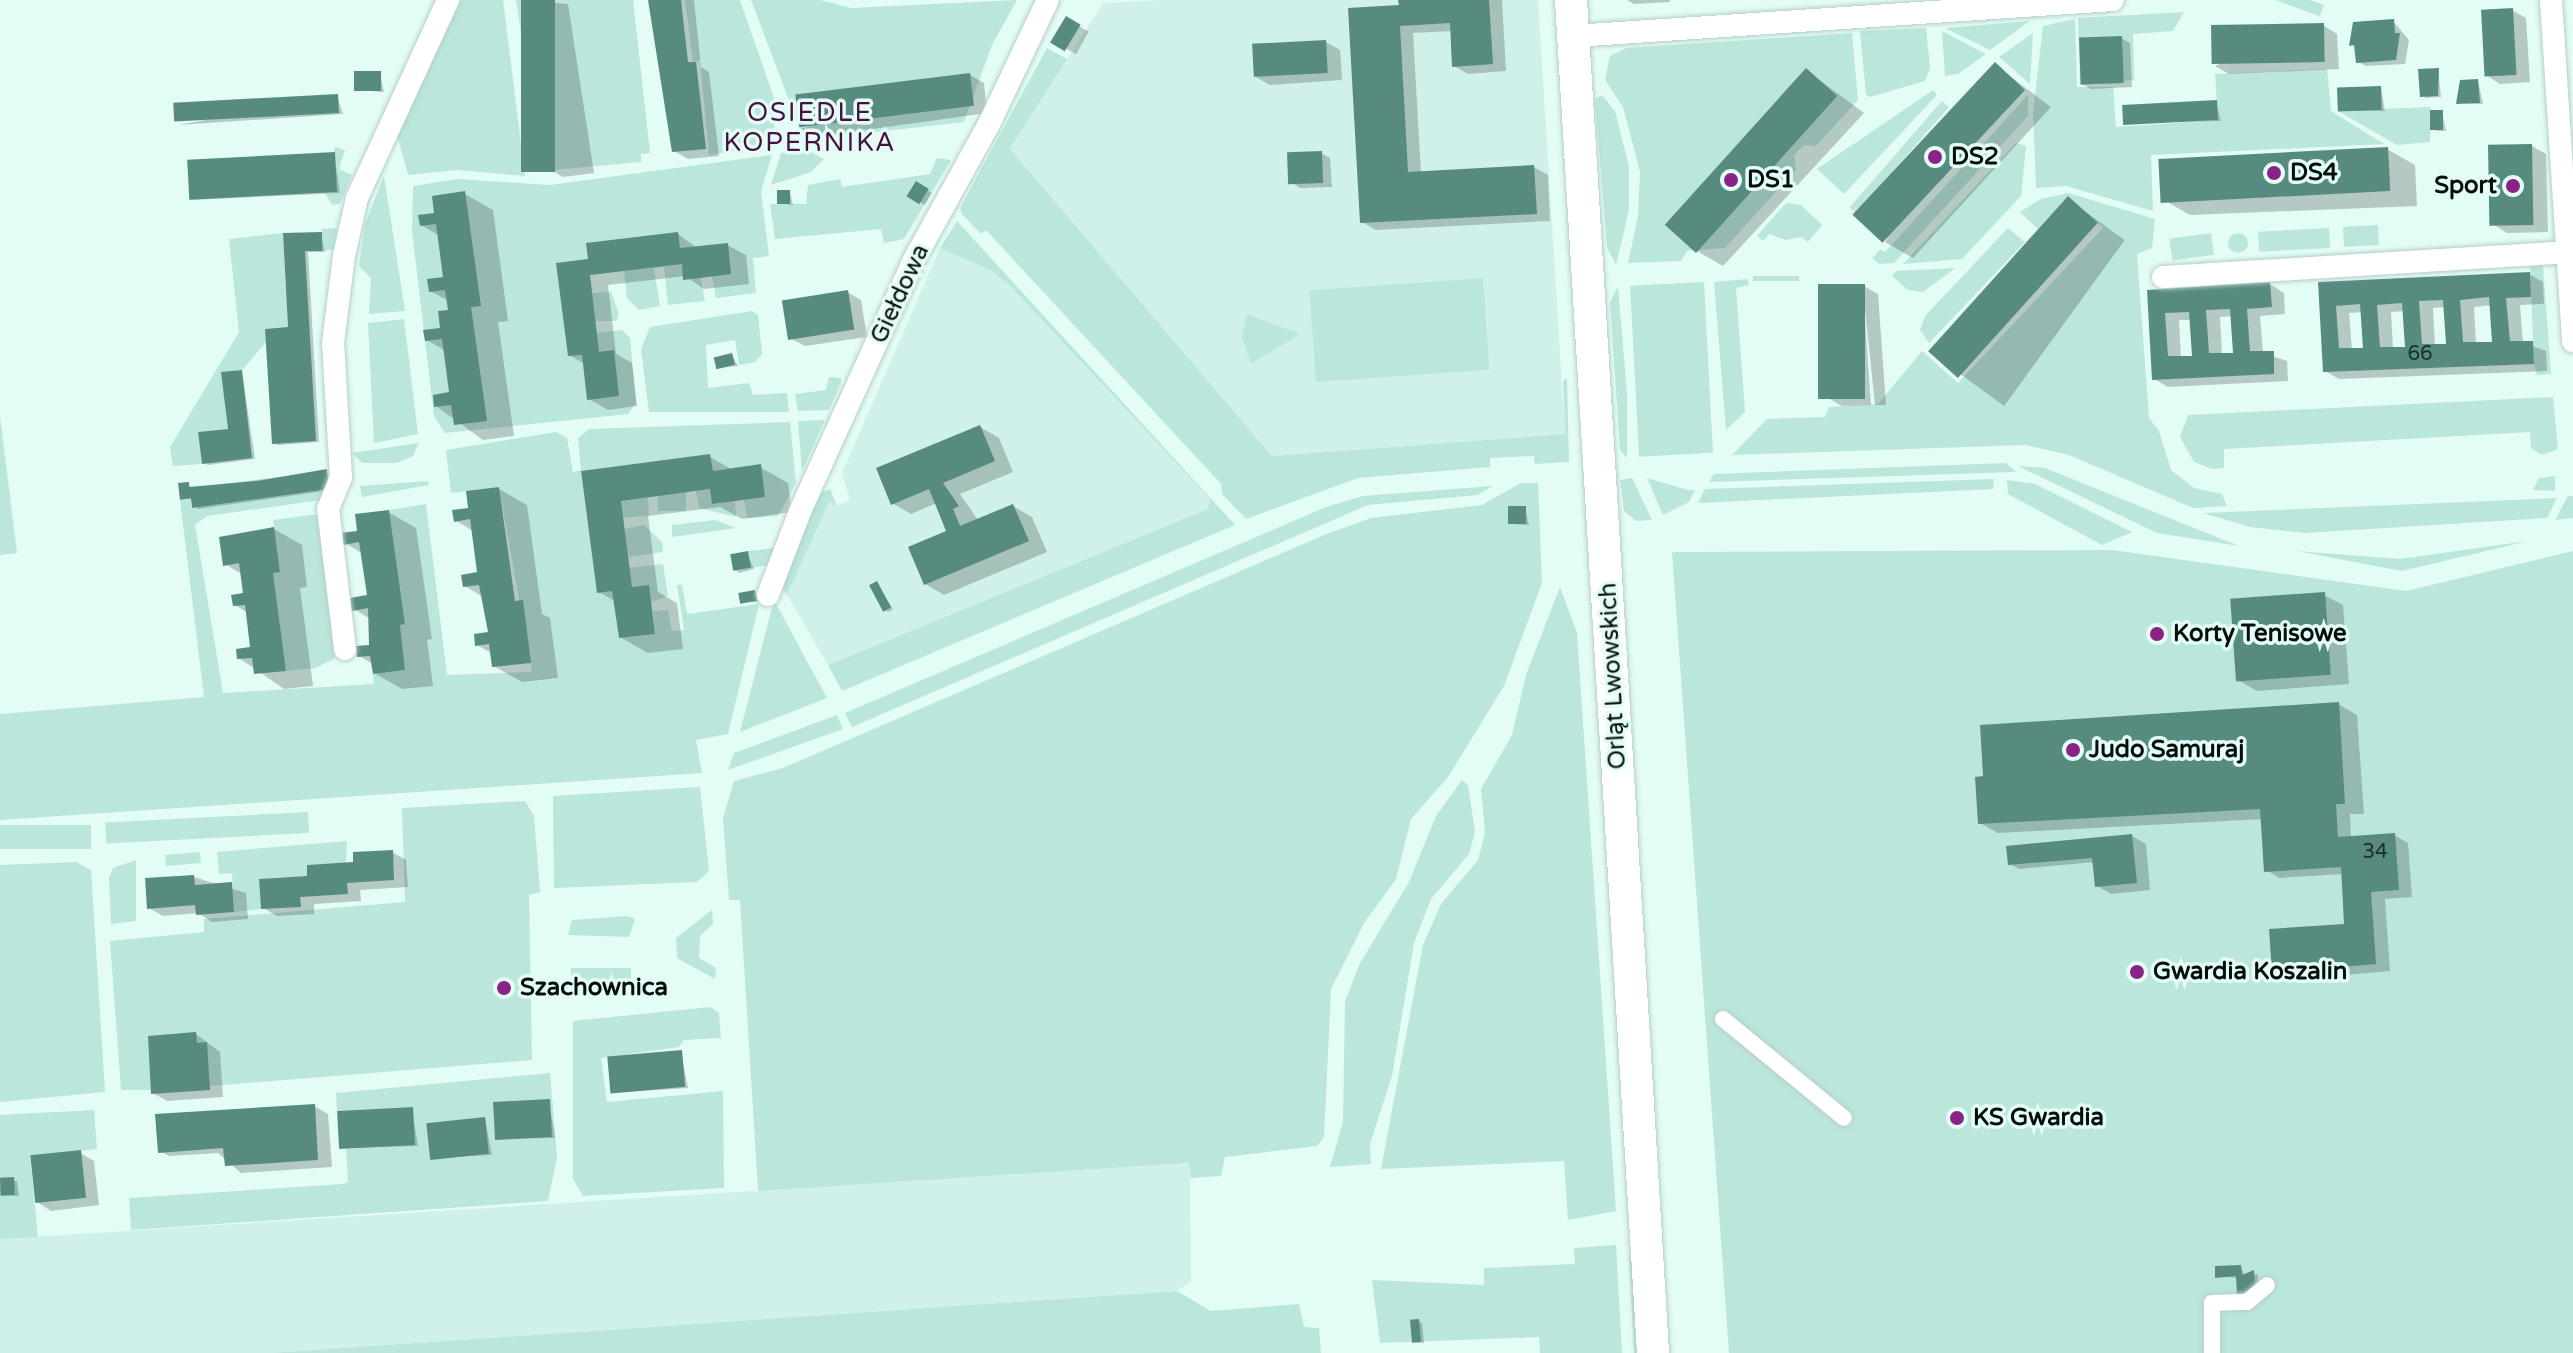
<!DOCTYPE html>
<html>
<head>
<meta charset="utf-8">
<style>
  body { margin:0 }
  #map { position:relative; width:2573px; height:1353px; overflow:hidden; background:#e3fcf6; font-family:"Varela Round",sans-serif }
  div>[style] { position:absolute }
  .built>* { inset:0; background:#d0f1e9 }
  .green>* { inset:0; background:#bbe6dc; transform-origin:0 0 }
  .round { border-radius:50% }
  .shadow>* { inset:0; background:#0003; transform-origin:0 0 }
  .building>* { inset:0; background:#578b80; transform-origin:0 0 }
  .roads { filter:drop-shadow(0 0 2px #b6cec8) drop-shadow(0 0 2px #b6cec8) }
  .pedestrian>* { height:16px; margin:-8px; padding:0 8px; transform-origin:8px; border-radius:8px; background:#fff }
  .minor>* { height:22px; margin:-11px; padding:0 11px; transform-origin:11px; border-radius:11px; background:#fff }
  .secondary>* { height:32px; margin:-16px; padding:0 16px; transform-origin:16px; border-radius:16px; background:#fff }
  .dots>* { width:22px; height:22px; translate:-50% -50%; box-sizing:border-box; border:4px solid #e3fcf6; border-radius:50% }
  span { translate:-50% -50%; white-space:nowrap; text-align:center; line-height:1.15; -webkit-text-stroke:7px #e3fcf6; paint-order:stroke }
  .number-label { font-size:20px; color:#1b2e2a }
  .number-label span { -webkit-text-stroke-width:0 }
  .poi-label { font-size:24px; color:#070f0d; font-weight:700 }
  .left { translate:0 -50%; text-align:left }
  .right { translate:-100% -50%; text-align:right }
  .street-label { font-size:24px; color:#070f0d }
  .neighbourhood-label { font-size:26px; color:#441242; letter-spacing:2px }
</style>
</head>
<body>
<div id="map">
  <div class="built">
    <div style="clip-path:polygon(1162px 0,1538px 0,1565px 434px,1272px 456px,1010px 149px,1103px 3px)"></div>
    <div style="clip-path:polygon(940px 248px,992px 271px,1012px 288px,1210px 499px,1208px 509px,828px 665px,787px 595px,829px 501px,837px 506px,850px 500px,842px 473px)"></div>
    <div style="clip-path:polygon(1190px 1163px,1191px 1281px,1177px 1291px,270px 1353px,0 1353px,0 1239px)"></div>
  </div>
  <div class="green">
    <div style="clip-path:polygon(461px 0,503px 0,525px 176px,458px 170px,408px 175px,397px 135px)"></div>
    <div style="clip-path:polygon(516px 0,633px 0,650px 153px,641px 154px,641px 162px,542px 171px)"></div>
    <div style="clip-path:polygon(685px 0,740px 0,776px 104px,773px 145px,709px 155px,700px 60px,693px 62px)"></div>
    <div style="clip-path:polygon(751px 0,820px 0,851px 8px,1017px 0,992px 45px,964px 122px,804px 140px)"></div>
    <div style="left:2324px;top:5px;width:12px;height:123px;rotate:110deg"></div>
    <div style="clip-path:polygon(2184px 12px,2173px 31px,2133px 34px,2134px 80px,2080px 85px,2078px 18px)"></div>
    <div style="clip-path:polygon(2075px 19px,2077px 87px,2113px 87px,2116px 127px,2218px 120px,2215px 74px,2327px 69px,2331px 111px,2384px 144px,2151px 155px,2153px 211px,2066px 186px,2036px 188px,2033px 112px,2043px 26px)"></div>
    <div style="clip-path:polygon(2030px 21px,1990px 50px,1945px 28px)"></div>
    <div style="clip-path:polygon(1926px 28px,1930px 68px,1925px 81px,1870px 97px,1866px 94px,1860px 31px)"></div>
    <div style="clip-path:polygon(1942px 31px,1986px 54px,1958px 74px,1945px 76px)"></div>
    <div style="clip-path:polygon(1852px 33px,1858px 100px,1816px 146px,1804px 145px,1794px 155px,1796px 170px,1725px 248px,1687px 251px,1681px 261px,1628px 263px,1638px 216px,1640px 172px,1623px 107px,1605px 80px,1610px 56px,1626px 48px)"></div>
    <div style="clip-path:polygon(2033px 33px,2030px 84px,1999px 57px)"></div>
    <div style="clip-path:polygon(1047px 48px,1067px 59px,1010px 149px,1272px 456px,1565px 434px,1563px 381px,1567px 378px,1569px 462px,1535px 464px,1534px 456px,1490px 458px,1490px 467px,1358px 478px,1246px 519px,1222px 494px,1221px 484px,986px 230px,981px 234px,962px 214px,960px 208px)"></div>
    <div style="clip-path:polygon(1933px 90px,1937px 95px,1844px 194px,1817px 169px)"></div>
    <div style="clip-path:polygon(1602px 95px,1615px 111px,1629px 167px,1629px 210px,1616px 265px,1607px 247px,1595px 99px)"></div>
    <div style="clip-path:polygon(2028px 95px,2028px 116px,1894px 263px,1879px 264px,1872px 258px,1881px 249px,1885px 252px)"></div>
    <div style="left:1942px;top:101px;width:9px;height:141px;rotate:41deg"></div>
    <div style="clip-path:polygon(2430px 107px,2430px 142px,2397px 145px,2338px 111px)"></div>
    <div style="clip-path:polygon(2016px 143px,2026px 146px,2021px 196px,1962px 259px,1903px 264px)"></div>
    <div style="clip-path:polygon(334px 147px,345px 150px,339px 169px,352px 175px,340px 204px,332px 205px,325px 193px,337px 192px)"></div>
    <div style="clip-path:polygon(807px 150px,824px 159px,811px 172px,771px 185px,781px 153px)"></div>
    <div style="clip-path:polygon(772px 155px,761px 191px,769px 256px,753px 258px,756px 293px,716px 298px,712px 276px,701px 278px,705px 301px,668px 305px,664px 267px,654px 268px,660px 306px,639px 310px,627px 298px,624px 271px,590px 275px,592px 293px,611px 292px,619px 314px,616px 321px,595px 321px,597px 333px,622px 330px,630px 338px,636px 403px,628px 414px,445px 433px,434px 416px,412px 231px,413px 186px,458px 179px,550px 185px)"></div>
    <div style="clip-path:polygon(937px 158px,951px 160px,904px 239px,884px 243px,881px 229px,775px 239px,770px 204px,806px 204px,808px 185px,840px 179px,842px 187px,930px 174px)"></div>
    <div style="clip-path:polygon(384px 176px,405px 311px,369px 314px,371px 278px,359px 266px,365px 224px)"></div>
    <div style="clip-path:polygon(2068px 193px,2155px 219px,2152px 248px,2137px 254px,2149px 418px,2159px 431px,2171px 470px,2194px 488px,2222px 494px,2227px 506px,2193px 508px,2069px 455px,2025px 445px,1732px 455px,1767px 419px,1825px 417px,1829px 407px,1878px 404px,1922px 351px,1958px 383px,2103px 228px,2068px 196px,2038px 229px,2020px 212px,2041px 199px)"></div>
    <div style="clip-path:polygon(1786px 203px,1801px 205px,1822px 225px,1808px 242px,1801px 237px,1786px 240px,1769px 234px,1763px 241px,1757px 236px)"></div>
    <div style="clip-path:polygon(957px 221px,1235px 525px,842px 691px,828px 665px,1208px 509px,1210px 499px,1012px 288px,992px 271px,940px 248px)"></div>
    <div style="left:2378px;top:225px;width:20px;height:35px;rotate:87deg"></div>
    <div style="clip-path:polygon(337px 228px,333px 249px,322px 251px,322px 229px)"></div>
    <div style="clip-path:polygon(2008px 228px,2025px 242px,1929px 343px,1920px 330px,1925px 316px)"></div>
    <div style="left:2329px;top:228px;width:20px;height:71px;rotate:87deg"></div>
    <div class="round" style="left:2228px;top:233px;width:20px;height:20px"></div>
    <div style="clip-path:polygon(283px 233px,288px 327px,265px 329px,266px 342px,242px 370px,222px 373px,228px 429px,198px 432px,202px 464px,173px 466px,170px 447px,239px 332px,229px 239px)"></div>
    <div style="left:2211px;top:233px;width:22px;height:42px;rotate:82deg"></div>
    <div style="clip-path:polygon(2530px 266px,2543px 266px,2551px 374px,2537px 375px,2534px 364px)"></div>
    <div style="clip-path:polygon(1955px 268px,1923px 292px,1908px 290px,1892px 276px,1896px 271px)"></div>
    <div style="left:1799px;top:276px;width:5px;height:46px;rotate:90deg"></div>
    <div style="left:1483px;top:278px;width:92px;height:174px;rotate:86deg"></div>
    <div style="clip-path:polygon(1748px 279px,1749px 285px,1736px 288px,1745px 412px,1726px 430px,1714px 282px)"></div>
    <div style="left:1704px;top:282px;width:171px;height:74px;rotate:87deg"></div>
    <div style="clip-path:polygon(1618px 287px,1627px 394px,1627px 458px,1620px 450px,1610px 302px)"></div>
    <div style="clip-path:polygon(752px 311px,758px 315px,762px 354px,755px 362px,739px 365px,735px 340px,706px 345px,708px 388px,749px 383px,753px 395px,787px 393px,789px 412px,649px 412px,641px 349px,650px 327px)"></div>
    <div style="clip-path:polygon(1247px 314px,1300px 334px,1251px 364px,1242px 337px)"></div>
    <div style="clip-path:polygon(404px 319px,418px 434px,374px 443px,368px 323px)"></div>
    <div style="clip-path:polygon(829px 377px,841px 378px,841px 383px,829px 410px,798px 411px,795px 394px,826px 390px)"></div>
    <div style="clip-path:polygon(2553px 397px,2558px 449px,2542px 455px,2531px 448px,2530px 432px,2224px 449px,2224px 468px,2212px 469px,2194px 462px,2180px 437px,2188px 415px)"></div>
    <div style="clip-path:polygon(0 416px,17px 553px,0 555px)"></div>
    <div style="clip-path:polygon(825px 420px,802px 471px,798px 421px)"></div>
    <div style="clip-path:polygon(790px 422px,796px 483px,778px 516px,747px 518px,744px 500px,765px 497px,760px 465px,713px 471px,710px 455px,581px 471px,597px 592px,612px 591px,619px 638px,655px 634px,653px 611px,668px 610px,672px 631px,684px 630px,677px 585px,682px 585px,687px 614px,759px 604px,728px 734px,696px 740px,702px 773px,0 820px,0 714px,204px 697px,180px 500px,190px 498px,192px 508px,324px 490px,321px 500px,207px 516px,195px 525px,223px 693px,374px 684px,373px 674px,405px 670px,400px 625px,405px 623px,389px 510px,426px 504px,447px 675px,532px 672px,499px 487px,451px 493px,446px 450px,556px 432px,567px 438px,573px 472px,581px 470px,578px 438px,589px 429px)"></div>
    <div style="clip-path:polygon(419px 443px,413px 456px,396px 463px,362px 463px,352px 453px)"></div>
    <div style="clip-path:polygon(2006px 463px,2016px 472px,1709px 482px,1714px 474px)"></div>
    <div style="clip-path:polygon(2018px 466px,2045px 468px,2239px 546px,2157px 533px)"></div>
    <div style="clip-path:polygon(2555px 476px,2555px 491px,2533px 490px,2539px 478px)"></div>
    <div style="clip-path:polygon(1632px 478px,1652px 520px,1636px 521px,1624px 511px,1620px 480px)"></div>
    <div style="clip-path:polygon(1647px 478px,1688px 490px,1695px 490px,1689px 502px,1663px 515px)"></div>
    <div style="clip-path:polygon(1994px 479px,1993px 489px,1698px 503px,1705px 489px)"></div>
    <div style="clip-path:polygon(2007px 480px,2035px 484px,2132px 532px,2102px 545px,2008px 494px)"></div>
    <div style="clip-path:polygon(428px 481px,429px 485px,362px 497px,360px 486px)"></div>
    <div style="clip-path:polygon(1521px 483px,1538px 483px,1542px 583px,1504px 686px,1448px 777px,1411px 819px,1396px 879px,1364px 923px,1331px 989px,1324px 1137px,1317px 1146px,1225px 1157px,1221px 1176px,1191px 1178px,1189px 1163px,758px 1191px,740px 900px,729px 900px,723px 818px,734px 781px,783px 768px,1324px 535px,1371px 518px,1482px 505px)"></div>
    <div style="clip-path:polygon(1493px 486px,1477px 495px,1368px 505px,852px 727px,845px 713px,1326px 507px,1363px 496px)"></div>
    <div style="clip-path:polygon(710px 489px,713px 504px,735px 501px,736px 517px,699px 508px,696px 491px)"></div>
    <div style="clip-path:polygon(830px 489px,837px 506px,829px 502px,787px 595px,780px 586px,821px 493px)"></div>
    <div style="left:686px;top:492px;width:19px;height:28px;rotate:90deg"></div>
    <div style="clip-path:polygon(2568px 496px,2573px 496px,2573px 518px,2555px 520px)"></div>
    <div style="left:648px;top:497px;width:19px;height:27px;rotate:87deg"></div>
    <div style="clip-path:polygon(2557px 498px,2547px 518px,2305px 533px,2250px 527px,2203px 513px)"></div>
    <div style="clip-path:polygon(319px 514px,335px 658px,316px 668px,286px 671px,273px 573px,280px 571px,273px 520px)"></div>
    <div style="clip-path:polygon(715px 520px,736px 528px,672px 537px,672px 525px)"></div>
    <div style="clip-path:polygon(644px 525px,662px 542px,663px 552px,628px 557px,624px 529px)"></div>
    <div style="clip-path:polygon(2528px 541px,2402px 571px,2297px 551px,2400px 559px)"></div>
    <div style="clip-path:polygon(774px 548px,768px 565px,751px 568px,748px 551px)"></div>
    <div style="clip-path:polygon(2112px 550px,2406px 591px,2573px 551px,2573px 1353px,1729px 1353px,1672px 552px)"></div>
    <div style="clip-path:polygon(663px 564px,668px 596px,651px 602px,649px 585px,632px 587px,629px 568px)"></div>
    <div style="clip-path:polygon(1560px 587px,1577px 633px,1616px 1211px,1568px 1220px,1564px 1161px,1381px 1169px,1423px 945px,1441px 904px,1478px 860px,1485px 833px,1481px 789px,1512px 735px,1526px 675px)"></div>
    <div style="clip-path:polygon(774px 600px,827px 698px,740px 732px)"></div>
    <div style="clip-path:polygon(837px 715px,843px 729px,728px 770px,734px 753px)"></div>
    <div style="clip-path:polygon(1462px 780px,1468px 785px,1475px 832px,1469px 854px,1431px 899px,1414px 943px,1392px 1076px,1370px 1144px,1371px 1164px,1330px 1167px,1343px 1122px,1345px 1002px,1359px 965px,1409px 882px,1436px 816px)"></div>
    <div style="clip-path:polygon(700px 787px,709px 871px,697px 882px,554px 888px,553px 796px)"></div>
    <div style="clip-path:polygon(525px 801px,534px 816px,540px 892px,529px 895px,532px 1060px,210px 1086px,210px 1090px,121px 1090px,110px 941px,204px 932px,204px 919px,405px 902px,402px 808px)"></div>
    <div style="left:308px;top:812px;width:21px;height:203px;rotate:87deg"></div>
    <div style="left:91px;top:825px;width:24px;height:91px;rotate:90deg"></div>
    <div style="clip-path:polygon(347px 841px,346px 863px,307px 865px,307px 876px,259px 879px,261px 909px,234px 912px,232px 873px,219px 874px,217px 852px)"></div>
    <div style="left:200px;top:852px;width:11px;height:35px;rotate:85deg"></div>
    <div style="clip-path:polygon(136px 860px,136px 921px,111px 924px,109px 878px,113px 868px)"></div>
    <div style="clip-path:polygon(76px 862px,91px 870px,105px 1092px,0 1102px,0 865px)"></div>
    <div style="clip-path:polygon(712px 910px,713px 924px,700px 936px,699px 958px,716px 968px,715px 979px,677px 958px,676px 938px)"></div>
    <div style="clip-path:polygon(627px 916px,635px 919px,629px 937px,568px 935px,572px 920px)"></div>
    <div style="left:631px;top:968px;width:18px;height:60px;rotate:90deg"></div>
    <div style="clip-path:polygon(710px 1007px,719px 1013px,721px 1038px,684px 1040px,679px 1047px,601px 1058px,607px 1102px,723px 1091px,724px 1188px,583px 1196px,573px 1179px,573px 1021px)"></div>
    <div style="clip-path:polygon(550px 1073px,557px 1157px,548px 1201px,131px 1230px,129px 1198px,343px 1184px,348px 1182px,346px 1149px,415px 1144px,412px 1107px,337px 1111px,336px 1093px)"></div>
    <div style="clip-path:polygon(94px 1110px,97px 1149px,30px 1156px,38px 1237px,0 1239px,0 1115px)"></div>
    <div style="clip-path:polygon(1616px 1245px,1622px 1353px,1540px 1353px,1539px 1337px,1380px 1343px,1372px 1280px,1484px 1285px,1484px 1268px,1575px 1264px,1574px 1248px)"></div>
    <div style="clip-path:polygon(1629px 1256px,1634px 1262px,1641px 1353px,1634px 1353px)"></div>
    <div style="clip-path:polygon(1177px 1291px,1211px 1311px,1299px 1304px,1304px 1327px,1319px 1328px,1321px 1353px,270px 1353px)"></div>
  </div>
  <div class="shadow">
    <div style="clip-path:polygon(523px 0,568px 4px,594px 173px,563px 177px,549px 169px)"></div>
    <div style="clip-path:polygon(651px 0,694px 0,701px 67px,709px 72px,719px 156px,688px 159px,674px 151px)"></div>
    <div style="clip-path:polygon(1400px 0,1502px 0,1506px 71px,1468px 74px,1454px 66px,1452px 31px,1413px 33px,1421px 173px,1534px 167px,1548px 175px,1550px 221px,1376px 230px,1362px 222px)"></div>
    <div style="clip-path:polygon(1627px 0,1670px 0,1670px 2px,1634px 4px)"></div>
    <div style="clip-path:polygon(2512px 10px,2526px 18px,2530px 82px,2500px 84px,2486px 75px)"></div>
    <div style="left:1066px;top:19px;width:26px;height:26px;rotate:29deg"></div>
    <div style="clip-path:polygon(2393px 21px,2409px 40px,2405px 64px,2366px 66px,2357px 61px,2357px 48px,2351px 44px)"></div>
    <div style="clip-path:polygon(2323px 25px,2337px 34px,2339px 69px,2229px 74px,2215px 66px)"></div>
    <div style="clip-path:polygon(2121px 38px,2130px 43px,2132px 87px,2091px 89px,2082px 84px)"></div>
    <div style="clip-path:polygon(1326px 42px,1340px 50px,1342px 80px,1270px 85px,1256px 77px)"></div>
    <div style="clip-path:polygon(1995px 65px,2051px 107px,1913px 258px,1885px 242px)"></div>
    <div style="clip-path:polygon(2438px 70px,2441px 97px,2426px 98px,2422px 95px)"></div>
    <div style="clip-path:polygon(1807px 71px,1864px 113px,1723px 266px,1695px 250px)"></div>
    <div style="clip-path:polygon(380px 73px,384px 92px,357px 90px)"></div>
    <div style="clip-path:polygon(970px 75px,984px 83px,987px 113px,815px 137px,801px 129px)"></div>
    <div style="clip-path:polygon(2478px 81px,2483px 104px,2458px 103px)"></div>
    <div style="clip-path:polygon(2381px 88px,2385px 111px,2340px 110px)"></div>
    <div style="clip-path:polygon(337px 96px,343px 114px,178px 125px)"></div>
    <div style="clip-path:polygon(2216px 102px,2221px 121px,2124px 123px)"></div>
    <div style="clip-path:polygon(2442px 112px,2446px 131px,2437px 131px,2433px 129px)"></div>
    <div style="clip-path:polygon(2532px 146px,2546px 154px,2548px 232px,2507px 233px,2493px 224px)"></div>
    <div style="clip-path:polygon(2387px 149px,2415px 165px,2417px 206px,2190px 215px,2162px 199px)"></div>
    <div style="clip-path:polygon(1321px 153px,1330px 158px,1332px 187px,1300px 188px,1291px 182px)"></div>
    <div style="clip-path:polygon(334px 154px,340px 193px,191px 200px)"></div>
    <div style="left:916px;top:184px;width:18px;height:14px;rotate:29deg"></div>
    <div style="clip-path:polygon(790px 192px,793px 205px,779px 203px)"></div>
    <div style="clip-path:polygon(465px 194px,493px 210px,508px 321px,498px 322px,514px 436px,483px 440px,436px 406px,451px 394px,444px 350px,427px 340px,442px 329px,450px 311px,449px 301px,430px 291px,445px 279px,440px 236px,421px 225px)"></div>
    <div style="left:2068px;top:199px;width:70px;height:205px;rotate:36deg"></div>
    <div style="clip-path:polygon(321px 234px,325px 252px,308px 252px,319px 442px,278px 445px,274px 443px,290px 329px,286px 235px)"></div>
    <div style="clip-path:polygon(678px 234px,697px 248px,727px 245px,746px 255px,749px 284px,704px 289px,685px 276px,608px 285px,616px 354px,632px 363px,637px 406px,608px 410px,589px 399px,585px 364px,569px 355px,590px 261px)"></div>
    <div style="clip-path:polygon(evenodd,2529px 274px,2543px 282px,2544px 304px,2520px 305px,2523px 343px,2546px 351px,2547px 371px,2339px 379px,2325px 371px,2320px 284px,2529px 274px,2492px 305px,2494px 344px,2476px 344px,2474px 307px,2492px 305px,2529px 274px,2446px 307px,2448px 346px,2435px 346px,2433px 308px,2446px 307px,2529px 274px,2404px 311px,2407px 349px,2393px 349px,2391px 312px,2404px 311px,2529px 274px,2363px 312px,2365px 350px,2352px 350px,2349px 313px,2363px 312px)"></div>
    <div style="clip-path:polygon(evenodd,2270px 284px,2284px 293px,2285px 314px,2260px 316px,2263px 353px,2287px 361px,2288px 381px,2168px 387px,2154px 379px,2149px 292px,2270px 284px,2233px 316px,2235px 355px,2222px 355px,2220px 317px,2233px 316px,2270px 284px,2179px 320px,2192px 320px,2194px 358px,2181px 358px,2179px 320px)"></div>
    <div style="clip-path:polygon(1864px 286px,1878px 294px,1886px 405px,1875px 405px,1863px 291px,1871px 405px,1842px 406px,1828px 398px)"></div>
    <div style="clip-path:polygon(847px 292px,861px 300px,867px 337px,805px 346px,790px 338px)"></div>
    <div style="clip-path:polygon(732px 355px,738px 366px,717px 368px)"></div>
    <div style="clip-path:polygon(242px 372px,255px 459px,208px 465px,204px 463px,230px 430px)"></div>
    <div style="clip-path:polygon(980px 427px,999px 438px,1013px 472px,960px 494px,978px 520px,1013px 506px,1032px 517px,1047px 552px,944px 595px,925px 584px,949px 532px,937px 503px,911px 514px,892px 503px)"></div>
    <div style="clip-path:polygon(710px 457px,733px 470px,760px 467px,788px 483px,792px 512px,742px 519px,720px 507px,648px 516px,658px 592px,677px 603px,683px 649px,648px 653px,620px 637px,616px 602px,599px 592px,583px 472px)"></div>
    <div style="clip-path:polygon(326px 471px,332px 490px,197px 509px,193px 500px,182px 498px,188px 484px,192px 488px)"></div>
    <div style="clip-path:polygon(499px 489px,527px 505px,542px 614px,550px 618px,558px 678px,522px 682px,494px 666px,493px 654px,477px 645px,490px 634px,483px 597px,465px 586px,480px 574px,473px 531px,455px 520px)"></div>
    <div style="clip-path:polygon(1525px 508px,1529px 525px,1511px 524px)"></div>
    <div style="clip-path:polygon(388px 512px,416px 528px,432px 639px,427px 640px,433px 686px,402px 689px,374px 673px,373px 664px,359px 656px,371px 646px,370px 619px,354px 609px,369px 597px,363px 554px,345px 543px)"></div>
    <div style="clip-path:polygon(274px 529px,302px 545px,307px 587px,300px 588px,313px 686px,284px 689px,239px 658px,252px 649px,248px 613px,235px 605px,246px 595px,243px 575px,225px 564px)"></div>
    <div style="clip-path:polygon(747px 553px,754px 569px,739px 573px,735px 570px)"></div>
    <div style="clip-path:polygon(877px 584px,893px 609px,889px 612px,885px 610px)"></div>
    <div style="clip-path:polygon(755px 592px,760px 602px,742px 602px)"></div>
    <div style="clip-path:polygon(2324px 595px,2343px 605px,2349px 684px,2257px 691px,2238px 680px)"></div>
    <div style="clip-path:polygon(2338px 704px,2357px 715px,2364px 814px,2350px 814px,2351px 838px,2394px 835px,2408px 843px,2412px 897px,2385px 899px,2390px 971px,2288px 980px,2274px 972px,2346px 926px,2343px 874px,2280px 878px,2266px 870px,2263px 819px,1998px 833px,1980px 823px)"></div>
    <div style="clip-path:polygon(2132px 836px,2146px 844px,2150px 890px,2111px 894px,2097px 886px,2095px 862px,2019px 869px,2010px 864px)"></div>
    <div style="clip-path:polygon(392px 852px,406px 860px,408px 887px,360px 890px,361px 901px,314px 904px,314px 914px,277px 916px,263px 908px,309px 878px)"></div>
    <div style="clip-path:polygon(194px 877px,246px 893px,248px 919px,212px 922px,198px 913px,163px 916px,149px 908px)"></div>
    <div style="clip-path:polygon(196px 1034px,220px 1052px,223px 1097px,167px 1101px,153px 1093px)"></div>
    <div style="clip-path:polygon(681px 1052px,688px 1088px,612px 1093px)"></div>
    <div style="clip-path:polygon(549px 1101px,555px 1138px,497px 1139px)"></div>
    <div style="clip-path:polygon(314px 1106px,328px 1114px,332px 1167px,241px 1173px,218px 1153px,169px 1156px,160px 1151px)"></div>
    <div style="clip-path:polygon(412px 1109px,418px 1146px,341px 1148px)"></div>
    <div style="clip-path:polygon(485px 1119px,492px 1155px,431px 1158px)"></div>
    <div style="clip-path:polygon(80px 1153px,94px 1161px,99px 1205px,51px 1211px,37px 1202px)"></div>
    <div style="clip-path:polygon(0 1180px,17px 1181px,19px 1196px,0 1195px)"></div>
    <div style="clip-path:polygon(2241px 1267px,2245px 1276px,2258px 1274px,2259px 1301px,2238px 1278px,2217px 1276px)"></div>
    <div style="clip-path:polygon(1418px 1321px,1422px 1323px,1424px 1343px,1414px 1342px)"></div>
  </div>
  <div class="building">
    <div style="left:521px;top:0;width:34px;height:172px"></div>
    <div style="clip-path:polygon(648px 0,681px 0,688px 62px,696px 62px,706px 149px,672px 152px)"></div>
    <div style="clip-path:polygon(1398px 0,1489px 0,1493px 64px,1452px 67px,1450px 23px,1400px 26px,1408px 172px,1534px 165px,1537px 214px,1360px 223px,1348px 8px,1399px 5px)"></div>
    <div style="left:2513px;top:8px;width:67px;height:32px;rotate:87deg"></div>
    <div style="left:1066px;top:16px;width:17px;height:31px;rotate:31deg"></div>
    <div style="clip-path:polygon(2394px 19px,2395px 33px,2400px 33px,2396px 60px,2356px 63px,2354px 45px,2349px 46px,2353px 22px)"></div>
    <div style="left:2324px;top:23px;width:39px;height:113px;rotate:89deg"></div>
    <div style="left:2122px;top:36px;width:47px;height:43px;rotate:88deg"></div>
    <div style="left:1326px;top:40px;width:33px;height:74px;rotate:87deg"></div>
    <div style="left:1995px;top:62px;width:41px;height:209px;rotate:43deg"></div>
    <div style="left:1806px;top:68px;width:42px;height:211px;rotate:42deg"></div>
    <div style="clip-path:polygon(2439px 68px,2438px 96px,2420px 97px,2418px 69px)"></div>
    <div style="left:354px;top:71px;width:27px;height:20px"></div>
    <div style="left:970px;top:73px;width:33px;height:176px;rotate:83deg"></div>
    <div style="clip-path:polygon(2478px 79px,2480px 103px,2456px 104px,2460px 80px)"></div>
    <div style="left:2381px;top:86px;width:24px;height:44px;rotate:88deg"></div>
    <div style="left:338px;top:94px;width:19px;height:165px;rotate:87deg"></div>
    <div style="left:2217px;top:100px;width:20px;height:95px;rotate:87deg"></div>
    <div style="left:2443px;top:110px;width:20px;height:13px;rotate:90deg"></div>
    <div style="left:2532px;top:144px;width:81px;height:44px;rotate:89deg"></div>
    <div style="left:2388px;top:147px;width:44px;height:230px;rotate:87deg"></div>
    <div style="left:1322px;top:151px;width:32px;height:35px;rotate:88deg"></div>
    <div style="left:335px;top:152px;width:40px;height:148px;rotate:87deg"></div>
    <div style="left:916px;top:181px;width:15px;height:18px;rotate:32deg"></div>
    <div style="left:777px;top:190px;width:13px;height:14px"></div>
    <div style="clip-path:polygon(465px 191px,481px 306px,471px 307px,487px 421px,454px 425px,451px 405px,434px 407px,433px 395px,449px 392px,442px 339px,425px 341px,423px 330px,440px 328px,438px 311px,448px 310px,445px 290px,429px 292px,427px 279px,443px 277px,436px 224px,420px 226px,418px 215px,434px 213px,432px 196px)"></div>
    <div style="left:2068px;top:196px;width:40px;height:209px;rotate:42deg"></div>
    <div style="clip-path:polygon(322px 232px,322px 251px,305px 251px,316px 441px,272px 444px,265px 329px,288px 327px,283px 233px)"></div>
    <div style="clip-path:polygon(678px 232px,680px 248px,728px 243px,731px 274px,683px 280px,682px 264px,590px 275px,599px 352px,614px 350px,619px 396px,587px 400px,582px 355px,568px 356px,556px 263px,588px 259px,586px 243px)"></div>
    <div style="clip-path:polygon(evenodd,2530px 272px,2531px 297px,2506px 298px,2510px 341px,2533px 341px,2534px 364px,2323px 372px,2318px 282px,2530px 272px,2489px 297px,2492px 342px,2463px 342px,2460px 300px,2489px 297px,2530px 272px,2443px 300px,2446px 344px,2422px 344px,2419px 301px,2443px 300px,2530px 272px,2402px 303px,2405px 347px,2380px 347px,2377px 305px,2402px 303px,2530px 272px,2360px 304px,2363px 348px,2339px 348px,2336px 306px,2360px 304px)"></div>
    <div style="clip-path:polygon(evenodd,2270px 282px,2272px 307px,2247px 309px,2250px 351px,2274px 351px,2274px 374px,2152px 380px,2147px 290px,2270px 282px,2230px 309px,2233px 353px,2209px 353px,2206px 310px,2230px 309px,2270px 282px,2189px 312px,2192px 356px,2168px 356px,2165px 313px,2189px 312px)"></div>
    <div style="left:1818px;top:284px;width:47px;height:115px"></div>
    <div style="left:848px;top:290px;width:40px;height:67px;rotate:81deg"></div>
    <div style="left:732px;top:353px;width:12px;height:19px;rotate:76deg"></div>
    <div style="clip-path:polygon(242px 370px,252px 458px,202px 464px,198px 432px,228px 429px,221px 372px)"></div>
    <div style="clip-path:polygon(980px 425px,995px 461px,943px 483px,959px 506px,953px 509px,960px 526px,1013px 504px,1029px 541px,924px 585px,908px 547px,946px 531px,938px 511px,929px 489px,891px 505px,876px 468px)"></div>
    <div style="clip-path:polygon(710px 454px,713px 471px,761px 464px,765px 497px,712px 504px,710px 489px,621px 501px,632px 587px,649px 585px,655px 634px,619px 638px,612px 591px,597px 593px,581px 471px)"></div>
    <div style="clip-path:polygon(327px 469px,329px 489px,192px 508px,191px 498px,180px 500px,178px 483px,189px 482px,189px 487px,257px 481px)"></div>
    <div style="clip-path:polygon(499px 487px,515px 601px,523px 600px,531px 663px,492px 667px,489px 644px,475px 646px,474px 634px,488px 632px,479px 585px,463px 587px,461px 575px,477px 572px,470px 519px,454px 522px,452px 510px,468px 508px,466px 491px)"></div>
    <div style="left:1526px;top:506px;width:18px;height:18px;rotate:90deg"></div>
    <div style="clip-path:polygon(389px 510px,405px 624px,400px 625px,405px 670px,373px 674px,370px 656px,357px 657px,356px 646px,369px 645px,368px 608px,352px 611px,350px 598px,367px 595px,359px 542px,343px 545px,341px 533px,357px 531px,355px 514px)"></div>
    <div style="clip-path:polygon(274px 527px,280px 572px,273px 573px,286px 671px,254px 674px,252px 658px,237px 659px,236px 649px,250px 647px,245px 605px,233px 606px,231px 595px,243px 593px,239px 563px,223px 566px,219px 537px)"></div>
    <div style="left:748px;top:551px;width:17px;height:18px;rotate:80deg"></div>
    <div style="left:877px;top:581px;width:30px;height:9px;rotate:62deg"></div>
    <div style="left:755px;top:590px;width:11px;height:17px;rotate:80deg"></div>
    <div style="left:2325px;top:592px;width:83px;height:95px;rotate:86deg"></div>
    <div style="clip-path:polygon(2339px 702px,2345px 804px,2336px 804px,2338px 837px,2395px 833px,2399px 890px,2371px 892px,2376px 964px,2272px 973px,2269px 929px,2344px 924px,2341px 867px,2264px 872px,2260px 809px,1978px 824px,1975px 777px,1983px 776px,1980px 725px)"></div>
    <div style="clip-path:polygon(2132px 834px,2137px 883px,2095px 887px,2092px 858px,2008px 865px,2006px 846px)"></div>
    <div style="clip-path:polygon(393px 850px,394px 880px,347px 883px,348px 894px,300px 897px,301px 907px,261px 909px,259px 879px,307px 876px,307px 865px,353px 862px,353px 852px)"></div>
    <div style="clip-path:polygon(194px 875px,195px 885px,232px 882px,234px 912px,196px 915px,195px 905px,147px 909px,145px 878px)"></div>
    <div style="clip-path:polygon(196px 1032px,197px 1043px,207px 1042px,210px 1090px,151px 1094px,148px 1036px)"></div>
    <div style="left:682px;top:1050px;width:37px;height:75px;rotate:85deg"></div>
    <div style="left:550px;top:1099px;width:38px;height:57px;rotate:87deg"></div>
    <div style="clip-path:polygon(315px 1104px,318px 1160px,225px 1166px,223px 1148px,158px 1153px,155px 1114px)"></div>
    <div style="left:413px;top:1107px;width:38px;height:76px;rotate:87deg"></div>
    <div style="left:485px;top:1117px;width:37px;height:59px;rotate:84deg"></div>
    <div style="left:81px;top:1150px;width:48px;height:51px;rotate:84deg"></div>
    <div style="left:14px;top:1177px;width:18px;height:14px;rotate:87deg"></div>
    <div style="clip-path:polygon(2241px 1265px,2242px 1275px,2254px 1270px,2256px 1301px,2237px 1295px,2236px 1276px,2215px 1278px,2215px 1266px)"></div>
    <div style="left:1419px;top:1319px;width:23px;height:9px;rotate:85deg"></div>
  </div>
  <div class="roads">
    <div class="pedestrian">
      <div style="left:1723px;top:1019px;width:156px;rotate:39.3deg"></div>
      <div style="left:2212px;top:1353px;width:50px;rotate:-90deg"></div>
      <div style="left:2212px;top:1303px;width:35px;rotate:-2deg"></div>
      <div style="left:2247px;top:1302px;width:26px;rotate:-40deg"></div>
    </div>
    <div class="minor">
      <div style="left:2551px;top:0;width:342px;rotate:86.3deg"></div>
      <div style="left:1574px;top:36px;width:540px;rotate:-3.82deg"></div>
      <div style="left:2163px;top:277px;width:405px;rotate:-3.5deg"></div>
      <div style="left:768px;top:595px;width:92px;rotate:-69deg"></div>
      <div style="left:801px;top:509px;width:276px;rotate:-65.6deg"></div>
      <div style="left:915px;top:258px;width:153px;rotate:-61.1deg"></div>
      <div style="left:989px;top:124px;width:137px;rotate:-64.6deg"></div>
      <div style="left:345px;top:649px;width:141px;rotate:-96.9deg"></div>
      <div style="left:328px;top:509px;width:35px;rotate:-68deg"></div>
      <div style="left:341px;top:477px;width:134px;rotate:-93.4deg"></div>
      <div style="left:333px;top:343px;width:88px;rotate:-82.8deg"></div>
      <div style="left:344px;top:256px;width:59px;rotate:-77.4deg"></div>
      <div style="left:357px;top:198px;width:218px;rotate:-65.3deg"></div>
    </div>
    <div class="secondary">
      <div style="left:1571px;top:0;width:1355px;rotate:86.53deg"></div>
    </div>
  </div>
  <div class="dots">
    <div style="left:1935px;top:157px;background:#8a2287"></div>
    <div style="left:2274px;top:173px;background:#8a2287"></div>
    <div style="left:1731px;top:180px;background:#8a2287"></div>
    <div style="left:2513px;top:186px;background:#8a2287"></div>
    <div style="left:2157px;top:634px;background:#8a2287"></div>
    <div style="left:2073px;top:750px;background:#8a2287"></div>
    <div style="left:2137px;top:972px;background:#8a2287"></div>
    <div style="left:504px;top:988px;background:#8a2287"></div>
    <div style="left:1957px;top:1118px;background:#8a2287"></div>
  </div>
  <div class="number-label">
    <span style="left:2420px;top:354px">66</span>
    <span style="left:2375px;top:852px">34</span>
  </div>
  <div class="poi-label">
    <span class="left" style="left:1951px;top:157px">DS2</span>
    <span class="left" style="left:2290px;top:173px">DS4</span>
    <span class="left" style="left:1747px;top:180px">DS1</span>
    <span class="right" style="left:2497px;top:186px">Sport</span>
    <span class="left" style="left:2173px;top:634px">Korty Tenisowe</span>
    <span class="left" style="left:2089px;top:750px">Judo Samuraj</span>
    <span class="left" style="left:2153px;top:972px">Gwardia Koszalin</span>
    <span class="left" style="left:520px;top:988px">Szachownica</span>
    <span class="left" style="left:1973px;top:1118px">KS Gwardia</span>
  </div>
  <div class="street-label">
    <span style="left:900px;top:294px;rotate:-65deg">Giełdowa</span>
    <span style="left:1613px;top:676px;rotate:-93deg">Orląt Lwowskich</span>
  </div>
  <div class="neighbourhood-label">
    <span style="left:810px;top:128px">OSIEDLE<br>KOPERNIKA</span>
  </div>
</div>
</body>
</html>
